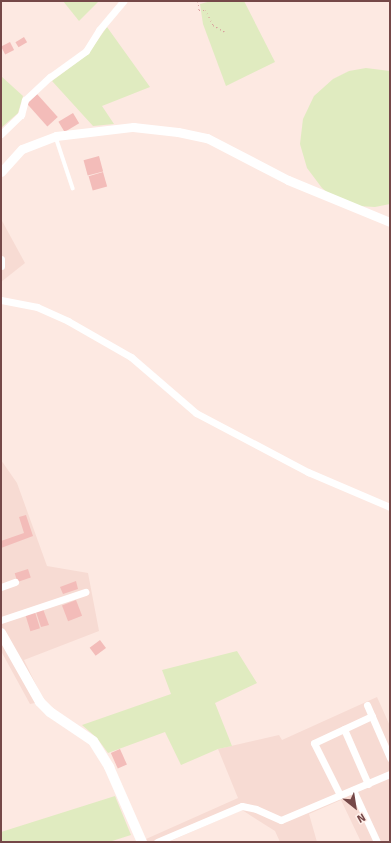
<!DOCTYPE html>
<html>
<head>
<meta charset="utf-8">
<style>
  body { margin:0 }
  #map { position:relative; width:391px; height:843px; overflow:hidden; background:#fde9e2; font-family:Signika,sans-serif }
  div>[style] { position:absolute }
  .residential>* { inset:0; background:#f7dbd3 }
  .green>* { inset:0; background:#e0ebc0 }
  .building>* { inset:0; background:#f3bcb9; transform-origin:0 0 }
  .path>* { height:1px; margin-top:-0.5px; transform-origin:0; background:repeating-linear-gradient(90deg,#d89e9c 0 1px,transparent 0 4px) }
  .service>* { height:3.5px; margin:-1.75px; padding:0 1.75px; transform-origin:1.75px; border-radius:1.75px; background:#fff }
  .minor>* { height:7px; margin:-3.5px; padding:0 3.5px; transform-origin:3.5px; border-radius:3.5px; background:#fff }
  .tertiary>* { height:9px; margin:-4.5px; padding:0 4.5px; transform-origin:4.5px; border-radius:4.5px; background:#fff }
  .secondary>* { height:10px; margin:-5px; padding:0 5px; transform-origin:5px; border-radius:5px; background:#fff }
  span { translate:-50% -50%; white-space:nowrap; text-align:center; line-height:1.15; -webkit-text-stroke:3.5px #ffefe9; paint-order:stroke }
  .frame { position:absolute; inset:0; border:2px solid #754848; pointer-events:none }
  .north { position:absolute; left:335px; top:787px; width:40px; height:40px; -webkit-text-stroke:3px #ffefe9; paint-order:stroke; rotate:150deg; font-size:11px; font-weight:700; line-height:16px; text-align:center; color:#754848 }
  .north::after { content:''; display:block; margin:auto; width:14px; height:18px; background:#754848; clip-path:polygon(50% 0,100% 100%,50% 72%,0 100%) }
</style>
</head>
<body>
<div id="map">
  <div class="residential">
    <div style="clip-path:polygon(1px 219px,25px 263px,1px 282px)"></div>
    <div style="clip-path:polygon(1px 460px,17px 483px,47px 566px,88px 573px,99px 631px,24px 660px,44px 701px,30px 704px,1px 651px)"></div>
    <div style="clip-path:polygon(377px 697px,390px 726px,390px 842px,361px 842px,341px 800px,309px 814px,317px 842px,280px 842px,275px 831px,242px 810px,168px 842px,147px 842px,146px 839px,238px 798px,218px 749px,279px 735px,282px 740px)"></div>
  </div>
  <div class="green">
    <div style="clip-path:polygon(63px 1px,99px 1px,79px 21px)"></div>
    <div style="clip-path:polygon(211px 1px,244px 1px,275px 62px,226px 86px,203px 24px,200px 4px)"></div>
    <div style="clip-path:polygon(107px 27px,150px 87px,102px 106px,114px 124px,93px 126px,52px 81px,88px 54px)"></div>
    <div style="clip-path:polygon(366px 68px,390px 71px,390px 204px,375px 207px,358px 206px,328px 193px,322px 188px,307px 168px,300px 144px,303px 119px,314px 96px,333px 79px,349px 71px)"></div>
    <div style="clip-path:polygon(1px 76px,23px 96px,18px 113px,1px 128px)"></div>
    <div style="clip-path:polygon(237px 651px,257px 683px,215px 703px,232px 746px,218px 749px,181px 765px,165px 732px,108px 753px,97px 738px,82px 725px,171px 694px,162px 670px)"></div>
    <div style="clip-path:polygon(115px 796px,131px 835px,109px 842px,1px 842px,1px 832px)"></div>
  </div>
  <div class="building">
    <div style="left:24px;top:37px;width:6px;height:10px;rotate:59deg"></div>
    <div style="left:10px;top:42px;width:9px;height:10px;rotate:63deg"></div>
    <div style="left:37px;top:94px;width:31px;height:14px;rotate:48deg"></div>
    <div style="left:73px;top:113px;width:12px;height:17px;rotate:59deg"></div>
    <div style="left:99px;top:156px;width:16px;height:16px;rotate:75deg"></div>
    <div style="left:103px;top:172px;width:15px;height:15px;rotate:74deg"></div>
    <div style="clip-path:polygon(26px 515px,33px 536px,1px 548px,1px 541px,24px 533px,19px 517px)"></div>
    <div style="left:28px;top:569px;width:9px;height:14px;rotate:72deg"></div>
    <div style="clip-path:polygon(76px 581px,78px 589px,63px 594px,60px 587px)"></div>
    <div style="left:76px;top:600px;width:17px;height:15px;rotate:69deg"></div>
    <div style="clip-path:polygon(43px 609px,49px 625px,41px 627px,36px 612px)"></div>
    <div style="left:35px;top:612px;width:17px;height:10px;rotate:73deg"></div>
    <div style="left:100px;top:640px;width:10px;height:13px;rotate:53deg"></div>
    <div style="left:120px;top:749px;width:17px;height:10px;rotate:66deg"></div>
  </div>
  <div class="path">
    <div style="left:198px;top:1px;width:9px;rotate:84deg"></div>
    <div style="left:199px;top:10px;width:6px"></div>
    <div style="left:205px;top:10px;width:4px;rotate:56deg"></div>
    <div style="left:207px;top:13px;width:13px;rotate:63deg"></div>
    <div style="left:213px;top:25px;width:16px;rotate:30deg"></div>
  </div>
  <div class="service">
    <div style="left:56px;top:137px;width:54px;rotate:71.6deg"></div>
  </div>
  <div class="minor">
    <div style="left:1px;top:134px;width:28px;rotate:-44deg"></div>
    <div style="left:21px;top:115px;width:16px;rotate:-75deg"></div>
    <div style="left:25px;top:100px;width:34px;rotate:-43deg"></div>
    <div style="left:50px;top:77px;width:44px;rotate:-35.8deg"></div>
    <div style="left:86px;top:51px;width:25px;rotate:-58deg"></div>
    <div style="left:99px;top:30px;width:38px;rotate:-50deg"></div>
    <div style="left:1px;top:259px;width:7px;rotate:90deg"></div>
    <div style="left:1px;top:300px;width:37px;rotate:11deg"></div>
    <div style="left:37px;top:307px;width:34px;rotate:24deg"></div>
    <div style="left:68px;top:321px;width:73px;rotate:29.7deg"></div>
    <div style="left:131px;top:357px;width:86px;rotate:40.7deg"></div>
    <div style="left:196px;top:413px;width:127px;rotate:27.8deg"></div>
    <div style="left:308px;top:472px;width:89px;rotate:23.1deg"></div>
    <div style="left:1px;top:587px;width:15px;rotate:-20deg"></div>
    <div style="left:1px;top:620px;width:89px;rotate:-18.4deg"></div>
    <div style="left:367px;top:705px;width:58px;rotate:66.5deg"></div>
    <div style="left:344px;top:729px;width:60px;rotate:66.4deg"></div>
    <div style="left:353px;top:790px;width:57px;rotate:65.2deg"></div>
    <div style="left:340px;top:795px;width:58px;rotate:-116.6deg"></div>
    <div style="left:314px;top:743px;width:64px;rotate:-25deg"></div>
    <div style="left:157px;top:842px;width:92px;rotate:-23deg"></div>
    <div style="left:242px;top:806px;width:14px;rotate:12deg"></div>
    <div style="left:256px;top:809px;width:27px;rotate:24deg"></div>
    <div style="left:281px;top:820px;width:118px;rotate:-22.9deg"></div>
  </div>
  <div class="tertiary">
    <div style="left:1px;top:172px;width:31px;rotate:-48deg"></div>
    <div style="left:22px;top:149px;width:36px;rotate:-21deg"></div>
    <div style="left:56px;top:136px;width:78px;rotate:-6.7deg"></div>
    <div style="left:133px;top:127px;width:45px;rotate:6.3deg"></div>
    <div style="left:178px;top:132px;width:30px;rotate:12deg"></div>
    <div style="left:207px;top:138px;width:91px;rotate:27.4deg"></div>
    <div style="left:288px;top:180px;width:110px;rotate:22.4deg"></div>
  </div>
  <div class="secondary">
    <div style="left:1px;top:633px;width:79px;rotate:60.5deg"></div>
    <div style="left:40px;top:702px;width:14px;rotate:45deg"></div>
    <div style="left:50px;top:712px;width:52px;rotate:34deg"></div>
    <div style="left:93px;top:741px;width:31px;rotate:58deg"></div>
    <div style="left:109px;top:767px;width:82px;rotate:66.3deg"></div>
  </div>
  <div class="frame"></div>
  <div class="north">N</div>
</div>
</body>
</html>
